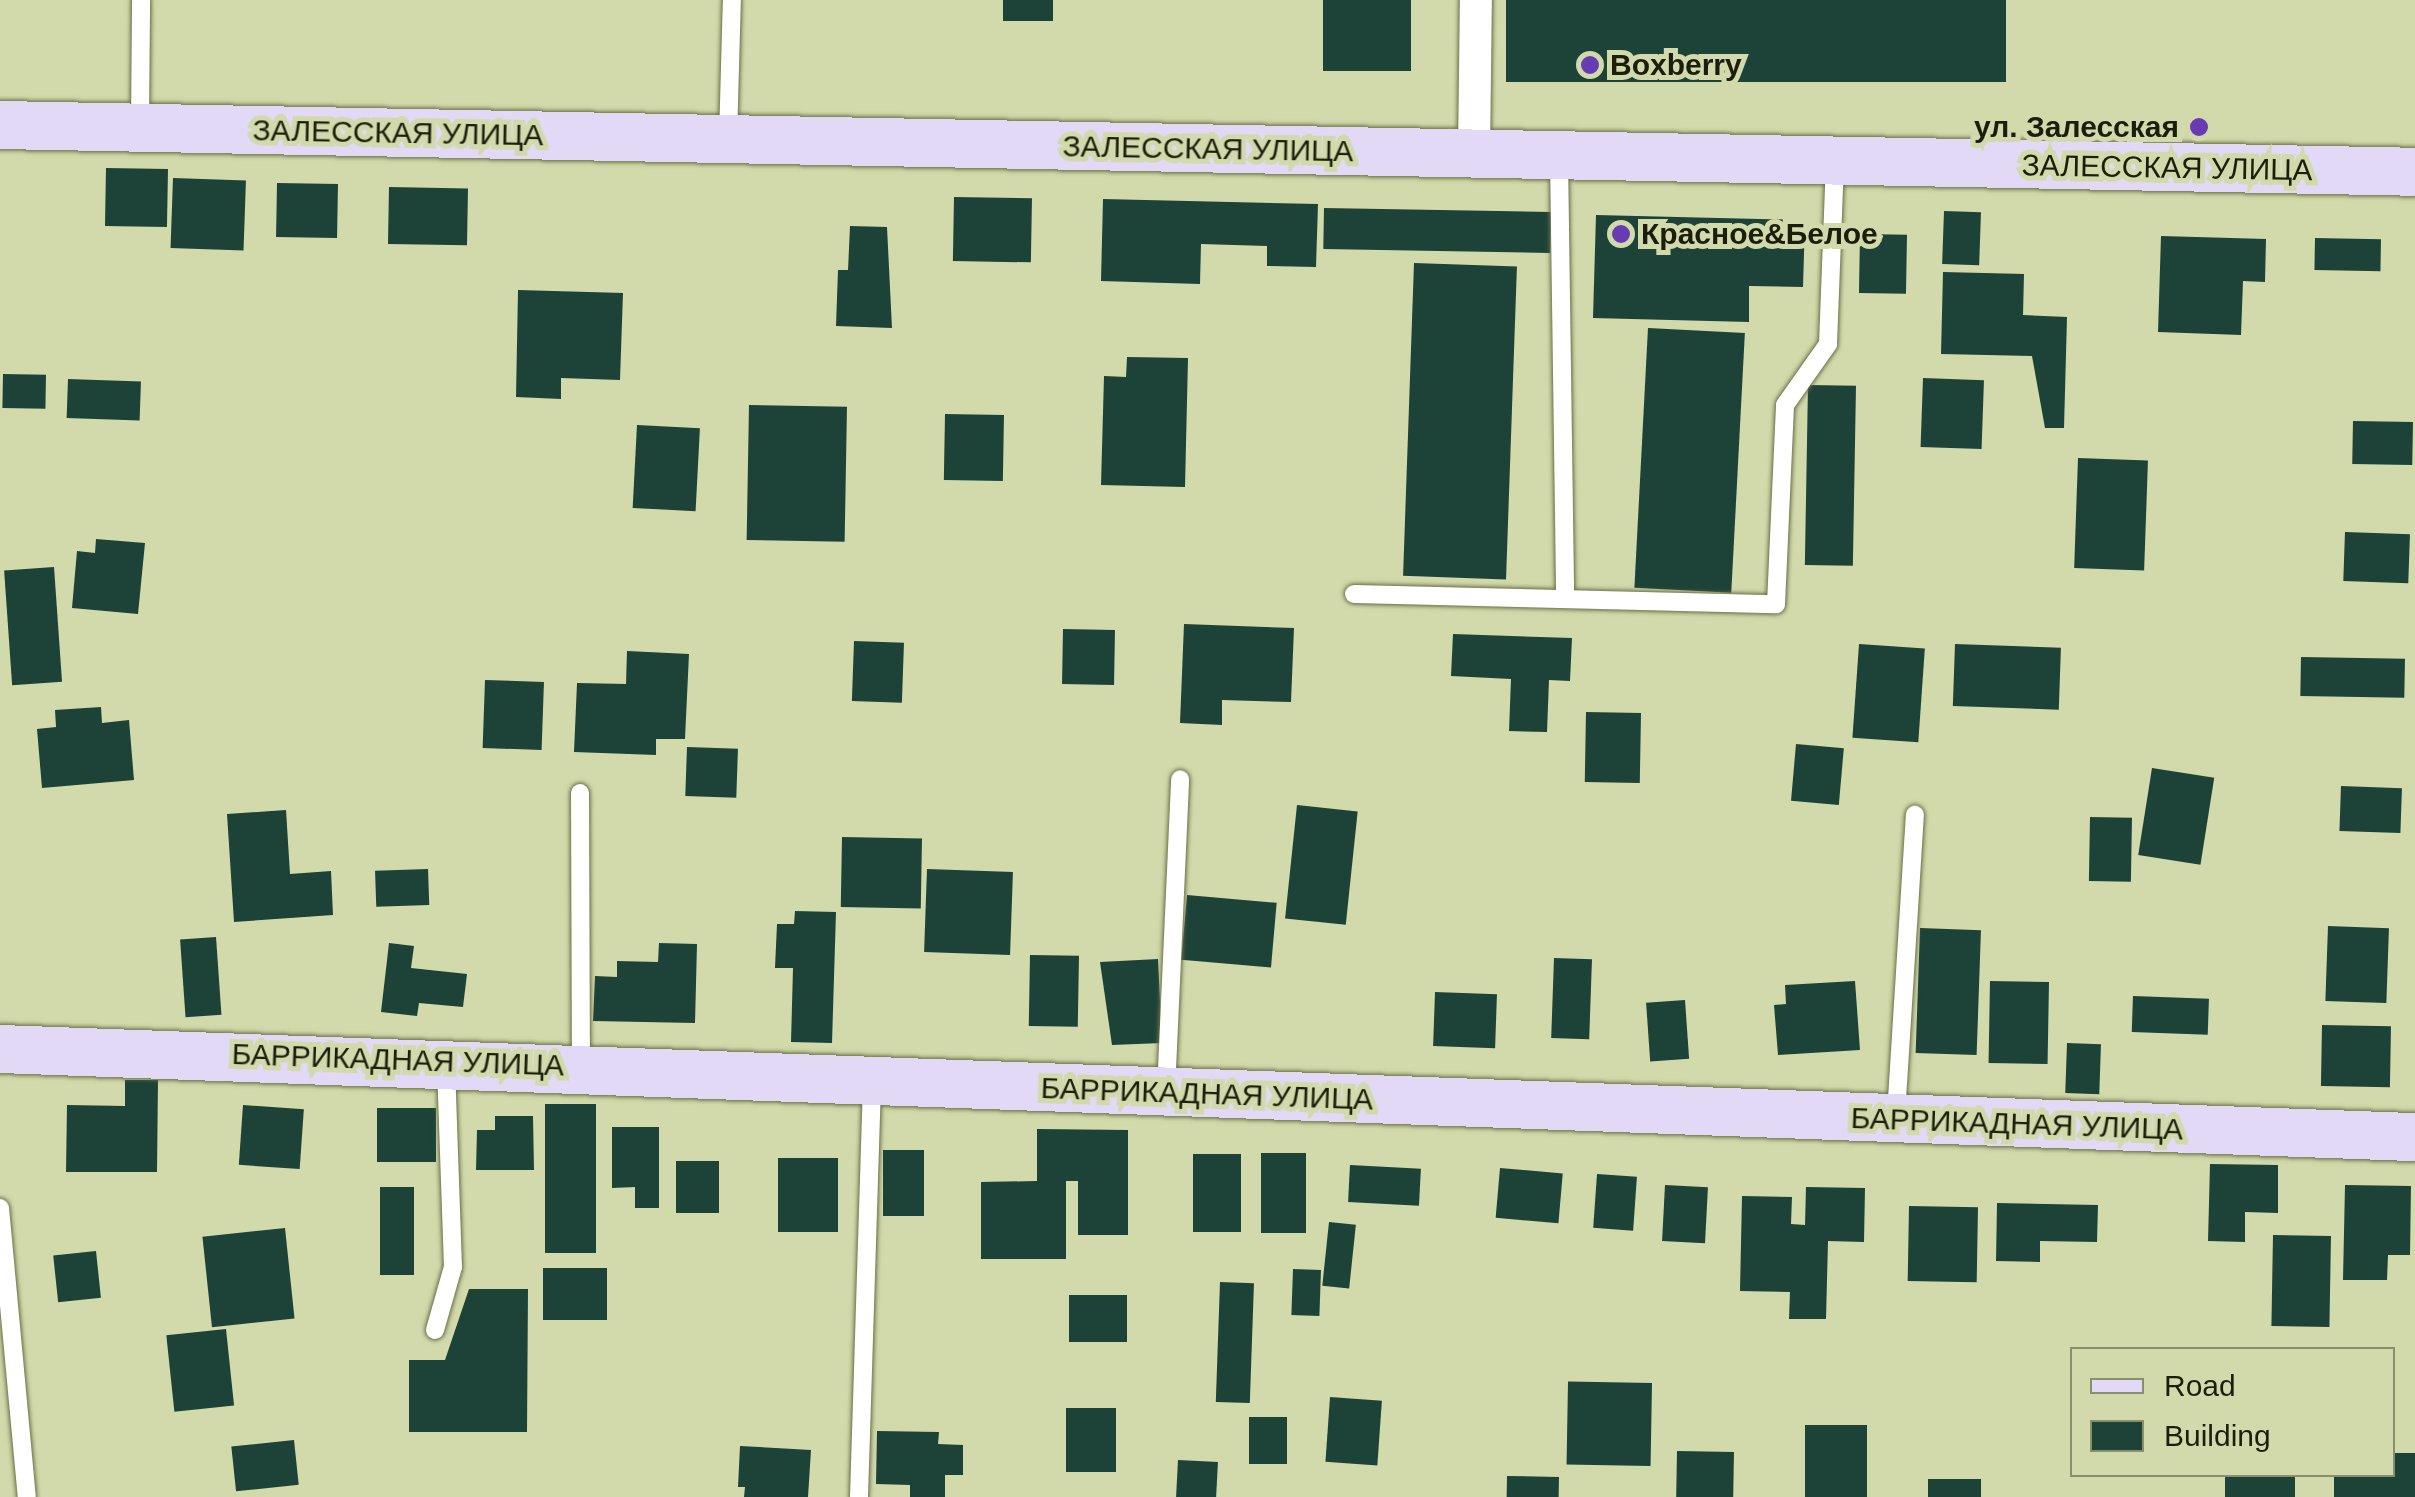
<!DOCTYPE html>
<html>
<head>
<meta charset="utf-8">
<style>
  body { margin:0 }
  #map { position:relative; width:2415px; height:1497px; overflow:hidden; background:#d2d9ab; font-family:Arial,sans-serif }
  div>[style] { position:absolute }
  .building>* { inset:0; background:#1d4238; transform-origin:0 0 }
  .roads { filter:drop-shadow(0 0 2px #6a7046) drop-shadow(0 0 2px #6a7046) }
  .lane>* { height:18px; margin:-9px; padding:0 9px; transform-origin:9px; border-radius:9px; background:#fff }
  .street>* { height:32px; margin:-16px; padding:0 16px; transform-origin:16px; border-radius:16px; background:#fff }
  .secondary>* { height:48px; margin:-24px; padding:0 24px; transform-origin:24px; border-radius:24px; background:#e1d9f6 }
  .dots>* { width:28px; height:28px; translate:-50% -50%; box-sizing:border-box; border:5px solid #d2d9ab; border-radius:50% }
  span { translate:-50% -50%; white-space:nowrap; text-align:center; line-height:1.15; -webkit-text-stroke:10px #d2d9ab; paint-order:stroke }
  .poi-label { font-size:30px; color:#1c1e0d; font-weight:700 }
  .left { translate:0 -50%; text-align:left }
  .right { translate:-100% -50%; text-align:right }
  .street-label { font-size:30px; color:#1c1e0d }
  .legend { position:absolute; left:2070px; top:1347px; width:325px; height:130px; box-sizing:border-box; background:#d2d9ab; border:2px solid #898e6c; margin:0; padding:12px 18px; list-style:none; font-size:30px; color:#1c1e0d }
  .legend li { display:flex; align-items:center; gap:20px; height:50px }
  .legend b { width:50px; border:2px solid #898e6c }
</style>
</head>
<body>
<div id="map">
  <div class="building">
    <div style="left:1003px;top:0;width:50px;height:21px"></div>
    <div style="left:1323px;top:0;width:88px;height:71px"></div>
    <div style="left:1506px;top:0;width:500px;height:82px"></div>
    <div style="left:106px;top:168px;width:62px;height:58px;rotate:1deg"></div>
    <div style="left:173px;top:178px;width:73px;height:70px;rotate:2deg"></div>
    <div style="left:277px;top:183px;width:61px;height:54px;rotate:1deg"></div>
    <div style="left:389px;top:187px;width:79px;height:57px;rotate:1deg"></div>
    <div style="left:954px;top:197px;width:78px;height:64px;rotate:1deg"></div>
    <div style="clip-path:polygon(1103px 199px,1318px 204px,1316px 267px,1267px 266px,1267px 246px,1201px 244px,1200px 284px,1101px 281px)"></div>
    <div style="left:1324px;top:208px;width:227px;height:41px;rotate:1deg"></div>
    <div style="left:1944px;top:211px;width:37px;height:53px;rotate:2deg"></div>
    <div style="clip-path:polygon(1596px 215px,1805px 220px,1803px 287px,1749px 286px,1749px 322px,1593px 318px)"></div>
    <div style="clip-path:polygon(850px 226px,887px 227px,892px 328px,836px 326px,838px 270px,848px 270px)"></div>
    <div style="left:1860px;top:234px;width:47px;height:59px;rotate:1deg"></div>
    <div style="clip-path:polygon(2161px 236px,2266px 239px,2265px 282px,2243px 281px,2241px 335px,2158px 332px)"></div>
    <div style="left:2315px;top:238px;width:66px;height:32px;rotate:1deg"></div>
    <div style="left:1414px;top:263px;width:103px;height:313px;rotate:2deg"></div>
    <div style="clip-path:polygon(1943px 272px,2024px 274px,2023px 315px,2067px 317px,2064px 428px,2045px 428px,2032px 356px,1941px 354px)"></div>
    <div style="clip-path:polygon(518px 290px,623px 293px,620px 380px,561px 378px,561px 399px,516px 397px)"></div>
    <div style="left:1648px;top:328px;width:97px;height:260px;rotate:3deg"></div>
    <div style="clip-path:polygon(1127px 357px,1188px 358px,1185px 487px,1101px 485px,1104px 376px,1126px 377px)"></div>
    <div style="left:3px;top:374px;width:43px;height:34px;rotate:1deg"></div>
    <div style="left:1923px;top:378px;width:61px;height:69px;rotate:2deg"></div>
    <div style="left:68px;top:379px;width:73px;height:39px;rotate:2deg"></div>
    <div style="left:1808px;top:385px;width:48px;height:180px;rotate:1deg"></div>
    <div style="left:749px;top:405px;width:98px;height:135px;rotate:1deg"></div>
    <div style="left:945px;top:414px;width:59px;height:66px;rotate:1deg"></div>
    <div style="left:2353px;top:421px;width:60px;height:43px;rotate:1deg"></div>
    <div style="left:637px;top:425px;width:63px;height:83px;rotate:3deg"></div>
    <div style="left:2078px;top:458px;width:70px;height:110px;rotate:2deg"></div>
    <div style="left:2345px;top:532px;width:65px;height:49px;rotate:2deg"></div>
    <div style="clip-path:polygon(96px 539px,145px 543px,138px 614px,72px 608px,77px 551px,95px 553px)"></div>
    <div style="left:54px;top:567px;width:115px;height:50px;rotate:86deg"></div>
    <div style="clip-path:polygon(1184px 624px,1294px 628px,1291px 702px,1222px 700px,1222px 725px,1180px 723px)"></div>
    <div style="left:1063px;top:629px;width:52px;height:55px;rotate:1deg"></div>
    <div style="clip-path:polygon(1453px 634px,1572px 638px,1570px 681px,1549px 680px,1547px 732px,1509px 731px,1511px 679px,1451px 676px)"></div>
    <div style="left:854px;top:641px;width:50px;height:60px;rotate:2deg"></div>
    <div style="left:1859px;top:644px;width:66px;height:94px;rotate:4deg"></div>
    <div style="left:1955px;top:644px;width:106px;height:62px;rotate:2deg"></div>
    <div style="clip-path:polygon(627px 651px,689px 654px,685px 739px,656px 739px,656px 755px,574px 752px,577px 683px,626px 684px)"></div>
    <div style="left:2301px;top:657px;width:104px;height:39px;rotate:1deg"></div>
    <div style="left:485px;top:680px;width:59px;height:68px;rotate:2deg"></div>
    <div style="clip-path:polygon(101px 707px,102px 723px,129px 720px,134px 780px,42px 788px,37px 729px,56px 727px,55px 710px)"></div>
    <div style="left:1586px;top:712px;width:55px;height:70px;rotate:1deg"></div>
    <div style="left:1796px;top:744px;width:48px;height:57px;rotate:5deg"></div>
    <div style="left:687px;top:747px;width:51px;height:49px;rotate:2deg"></div>
    <div style="left:2152px;top:768px;width:63px;height:88px;rotate:9deg"></div>
    <div style="left:2341px;top:786px;width:61px;height:45px;rotate:2deg"></div>
    <div style="left:1297px;top:805px;width:61px;height:114px;rotate:6deg"></div>
    <div style="clip-path:polygon(286px 810px,290px 874px,331px 871px,333px 915px,234px 922px,227px 814px)"></div>
    <div style="left:2090px;top:817px;width:42px;height:64px;rotate:1deg"></div>
    <div style="left:842px;top:837px;width:80px;height:70px;rotate:1deg"></div>
    <div style="left:428px;top:869px;width:36px;height:53px;rotate:88deg"></div>
    <div style="left:927px;top:869px;width:86px;height:83px;rotate:2deg"></div>
    <div style="left:1187px;top:895px;width:90px;height:65px;rotate:5deg"></div>
    <div style="clip-path:polygon(795px 911px,836px 912px,832px 1043px,791px 1042px,793px 968px,775px 968px,777px 924px,794px 924px)"></div>
    <div style="left:2328px;top:926px;width:61px;height:75px;rotate:2deg"></div>
    <div style="left:1920px;top:928px;width:61px;height:125px;rotate:2deg"></div>
    <div style="left:216px;top:937px;width:78px;height:36px;rotate:86deg"></div>
    <div style="clip-path:polygon(389px 943px,414px 946px,411px 968px,467px 974px,463px 1007px,419px 1003px,417px 1016px,381px 1012px)"></div>
    <div style="clip-path:polygon(659px 943px,697px 944px,695px 1023px,593px 1021px,595px 976px,617px 977px,617px 961px,658px 962px)"></div>
    <div style="left:1030px;top:955px;width:49px;height:71px;rotate:1deg"></div>
    <div style="left:1554px;top:958px;width:38px;height:80px;rotate:2deg"></div>
    <div style="clip-path:polygon(1158px 959px,1162px 1043px,1112px 1045px,1100px 962px)"></div>
    <div style="clip-path:polygon(1855px 981px,1860px 1050px,1778px 1055px,1774px 1005px,1786px 1004px,1785px 985px)"></div>
    <div style="left:1990px;top:981px;width:59px;height:82px;rotate:1deg"></div>
    <div style="left:1435px;top:992px;width:62px;height:54px;rotate:2deg"></div>
    <div style="left:2133px;top:996px;width:76px;height:36px;rotate:2deg"></div>
    <div style="left:1685px;top:1000px;width:59px;height:39px;rotate:86deg"></div>
    <div style="left:2322px;top:1025px;width:69px;height:61px;rotate:1deg"></div>
    <div style="left:2067px;top:1043px;width:34px;height:50px;rotate:2deg"></div>
    <div style="clip-path:polygon(125px 1080px,158px 1080px,157px 1172px,66px 1172px,67px 1105px,125px 1106px)"></div>
    <div style="left:596px;top:1104px;width:149px;height:51px;rotate:90deg"></div>
    <div style="left:243px;top:1105px;width:61px;height:60px;rotate:4deg"></div>
    <div style="left:377px;top:1108px;width:59px;height:54px"></div>
    <div style="clip-path:polygon(495px 1116px,533px 1116px,534px 1170px,476px 1170px,477px 1130px,495px 1130px)"></div>
    <div style="clip-path:polygon(612px 1127px,659px 1127px,659px 1208px,635px 1208px,635px 1187px,612px 1188px)"></div>
    <div style="clip-path:polygon(1037px 1129px,1128px 1130px,1128px 1235px,1078px 1235px,1078px 1181px,1066px 1181px,1066px 1259px,981px 1259px,981px 1182px,1037px 1181px)"></div>
    <div style="left:883px;top:1150px;width:41px;height:66px"></div>
    <div style="left:1261px;top:1153px;width:45px;height:80px"></div>
    <div style="left:1193px;top:1154px;width:48px;height:78px"></div>
    <div style="left:778px;top:1158px;width:60px;height:74px"></div>
    <div style="left:676px;top:1161px;width:43px;height:52px"></div>
    <div style="clip-path:polygon(2210px 1164px,2278px 1165px,2278px 1213px,2245px 1212px,2245px 1242px,2208px 1241px)"></div>
    <div style="left:1350px;top:1165px;width:71px;height:37px;rotate:3deg"></div>
    <div style="left:1500px;top:1168px;width:63px;height:50px;rotate:5deg"></div>
    <div style="left:1597px;top:1174px;width:40px;height:54px;rotate:4deg"></div>
    <div style="left:1665px;top:1185px;width:43px;height:56px;rotate:3deg"></div>
    <div style="clip-path:polygon(2345px 1185px,2411px 1186px,2410px 1255px,2388px 1255px,2387px 1280px,2343px 1280px)"></div>
    <div style="left:380px;top:1187px;width:34px;height:88px"></div>
    <div style="clip-path:polygon(1806px 1187px,1865px 1188px,1864px 1242px,1828px 1241px,1826px 1319px,1789px 1319px,1790px 1292px,1740px 1291px,1742px 1196px,1792px 1197px,1791px 1224px,1805px 1225px)"></div>
    <div style="clip-path:polygon(1997px 1203px,2098px 1205px,2097px 1242px,2040px 1241px,2040px 1262px,1996px 1261px)"></div>
    <div style="left:1909px;top:1206px;width:69px;height:75px;rotate:1deg"></div>
    <div style="left:1329px;top:1222px;width:27px;height:64px;rotate:6deg"></div>
    <div style="left:285px;top:1228px;width:91px;height:83px;rotate:84deg"></div>
    <div style="left:2273px;top:1235px;width:58px;height:91px;rotate:1deg"></div>
    <div style="left:96px;top:1251px;width:47px;height:43px;rotate:84deg"></div>
    <div style="left:543px;top:1268px;width:64px;height:52px"></div>
    <div style="left:1293px;top:1269px;width:28px;height:46px;rotate:2deg"></div>
    <div style="left:1220px;top:1282px;width:34px;height:120px;rotate:2deg"></div>
    <div style="clip-path:polygon(469px 1289px,528px 1289px,527px 1432px,409px 1432px,409px 1360px,445px 1360px)"></div>
    <div style="left:1069px;top:1295px;width:58px;height:47px"></div>
    <div style="left:226px;top:1329px;width:77px;height:60px;rotate:84deg"></div>
    <div style="left:1652px;top:1383px;width:83px;height:84px;rotate:91deg"></div>
    <div style="left:1330px;top:1397px;width:52px;height:65px;rotate:4deg"></div>
    <div style="left:1066px;top:1408px;width:50px;height:64px"></div>
    <div style="left:1249px;top:1417px;width:38px;height:47px"></div>
    <div style="left:1805px;top:1425px;width:62px;height:72px"></div>
    <div style="clip-path:polygon(877px 1431px,939px 1432px,938px 1444px,963px 1445px,963px 1475px,945px 1475px,945px 1497px,910px 1497px,910px 1485px,876px 1484px)"></div>
    <div style="left:294px;top:1440px;width:45px;height:63px;rotate:84deg"></div>
    <div style="clip-path:polygon(740px 1446px,811px 1450px,808px 1497px,744px 1497px,745px 1487px,738px 1487px)"></div>
    <div style="left:1677px;top:1451px;width:57px;height:46px;rotate:1deg"></div>
    <div style="clip-path:polygon(2392px 1453px,2415px 1453px,2415px 1497px,2334px 1497px,2334px 1474px,2392px 1474px)"></div>
    <div style="left:1178px;top:1460px;width:40px;height:37px;rotate:3deg"></div>
    <div style="left:1507px;top:1476px;width:52px;height:21px;rotate:1deg"></div>
    <div style="left:2225px;top:1477px;width:70px;height:20px"></div>
    <div style="left:1928px;top:1479px;width:53px;height:18px"></div>
  </div>
  <div class="roads">
    <div class="lane">
      <div style="left:140px;top:124px;width:124px;rotate:-89.5deg"></div>
      <div style="left:728px;top:139px;width:139px;rotate:-88.4deg"></div>
      <div style="left:1559px;top:156px;width:443px;rotate:89.2deg"></div>
      <div style="left:1354px;top:594px;width:422px;rotate:1.4deg"></div>
      <div style="left:1776px;top:604px;width:199px;rotate:-87.4deg"></div>
      <div style="left:1785px;top:405px;width:75px;rotate:-54.8deg"></div>
      <div style="left:1828px;top:344px;width:182px;rotate:-87.8deg"></div>
      <div style="left:580px;top:793px;width:272px;rotate:89.8deg"></div>
      <div style="left:1166px;top:1091px;width:312px;rotate:-87.4deg"></div>
      <div style="left:1896px;top:1115px;width:301px;rotate:-86.4deg"></div>
      <div style="left:0;top:1208px;width:290px;rotate:84.7deg"></div>
      <div style="left:435px;top:1330px;width:66px;rotate:-74.1deg"></div>
      <div style="left:453px;top:1267px;width:199px;rotate:-92deg"></div>
      <div style="left:859px;top:1497px;width:414px;rotate:-88.2deg"></div>
    </div>
    <div class="street">
      <div style="left:1474px;top:154px;width:154px;rotate:-89.3deg"></div>
    </div>
    <div class="secondary">
      <div style="left:0;top:125px;width:2415px;rotate:1.11deg"></div>
      <div style="left:0;top:1049px;width:2417px;rotate:2.09deg"></div>
    </div>
  </div>
  <div class="dots">
    <div style="left:1590px;top:65px;background:#673cb3"></div>
    <div style="left:2199px;top:127px;background:#673cb3"></div>
    <div style="left:1621px;top:234px;background:#673cb3"></div>
  </div>
  <div class="poi-label">
    <span class="left" style="left:1610px;top:65px">Boxberry</span>
    <span class="right" style="left:2179px;top:127px">ул. Залесская</span>
    <span class="left" style="left:1641px;top:234px">Красное&amp;Белое</span>
  </div>
  <div class="street-label">
    <span style="left:398px;top:133px;rotate:1deg">ЗАЛЕССКАЯ УЛИЦА</span>
    <span style="left:1208px;top:149px;rotate:1deg">ЗАЛЕССКАЯ УЛИЦА</span>
    <span style="left:2167px;top:168px;rotate:1deg">ЗАЛЕССКАЯ УЛИЦА</span>
    <span style="left:398px;top:1060px;rotate:2deg">БАРРИКАДНАЯ УЛИЦА</span>
    <span style="left:1207px;top:1094px;rotate:2deg">БАРРИКАДНАЯ УЛИЦА</span>
    <span style="left:2017px;top:1124px;rotate:2deg">БАРРИКАДНАЯ УЛИЦА</span>
  </div>
  <ul class="legend">
  <li><b style="height:12px;background:#e1d9f6"></b>Road</li>
  <li><b style="height:28px;background:#1d4238"></b>Building</li>
  </ul>
</div>
</body>
</html>
